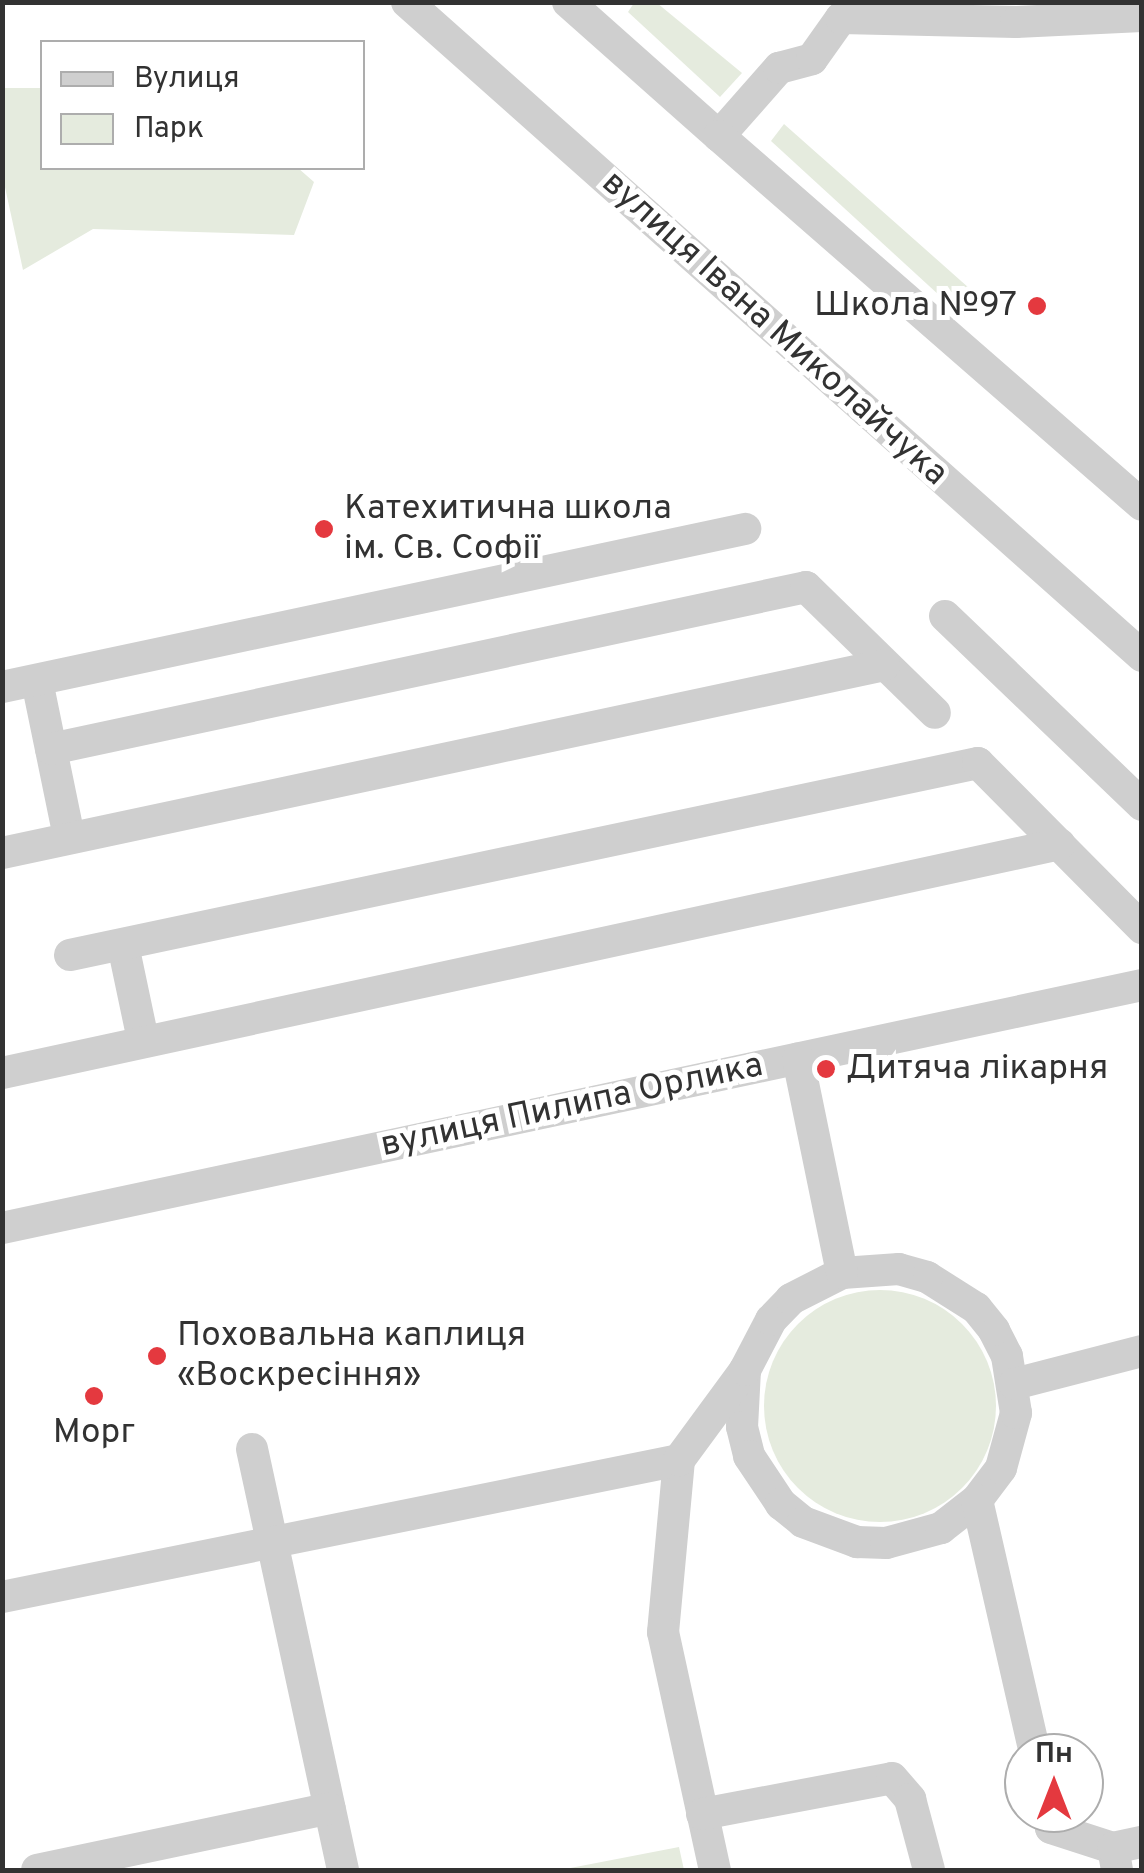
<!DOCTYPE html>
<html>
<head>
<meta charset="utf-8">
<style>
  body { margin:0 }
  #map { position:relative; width:1144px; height:1873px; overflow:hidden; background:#fff; font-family:Overpass,sans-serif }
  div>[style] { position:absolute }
  .green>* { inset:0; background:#e5ebde }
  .round { border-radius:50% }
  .minor>* { height:32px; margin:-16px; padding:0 16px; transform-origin:16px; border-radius:16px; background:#cfcfcf }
  .dots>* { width:28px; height:28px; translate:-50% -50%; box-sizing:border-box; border:5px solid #fff; border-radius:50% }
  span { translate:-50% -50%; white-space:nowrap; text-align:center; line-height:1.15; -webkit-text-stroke:10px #fff; paint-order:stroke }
  .poi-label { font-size:35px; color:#323232 }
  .right { translate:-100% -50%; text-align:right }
  .left { translate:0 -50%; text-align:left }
  .street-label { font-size:35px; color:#323232 }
  .frame { position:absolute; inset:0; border:5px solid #323232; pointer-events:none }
  .legend { position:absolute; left:40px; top:40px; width:325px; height:130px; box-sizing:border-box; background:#fff; border:2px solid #adadad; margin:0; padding:12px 18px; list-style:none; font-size:30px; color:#323232 }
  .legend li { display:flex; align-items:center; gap:20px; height:50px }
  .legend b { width:50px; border:2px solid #adadad }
  .north { position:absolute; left:1004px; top:1733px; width:100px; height:100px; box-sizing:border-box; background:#fff; border:2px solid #adadad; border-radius:50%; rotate:0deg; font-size:28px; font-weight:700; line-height:40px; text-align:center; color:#323232 }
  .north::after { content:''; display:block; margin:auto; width:35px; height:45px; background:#e4393f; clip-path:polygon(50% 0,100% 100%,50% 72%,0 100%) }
</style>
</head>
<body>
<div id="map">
  <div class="green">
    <div style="clip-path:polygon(634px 3px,657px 3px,742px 73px,720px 97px,628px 12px)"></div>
    <div style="clip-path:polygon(3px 88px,42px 88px,42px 168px,298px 168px,314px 182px,294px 235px,93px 229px,23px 270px,3px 178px)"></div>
    <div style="clip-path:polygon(784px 124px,969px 288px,964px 318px,771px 141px)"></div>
    <div class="round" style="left:764px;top:1290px;width:232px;height:232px"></div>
    <div style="clip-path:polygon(679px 1847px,684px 1870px,560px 1870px)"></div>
  </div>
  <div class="minor">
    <div style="left:407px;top:2px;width:984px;rotate:41.66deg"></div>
    <div style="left:568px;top:2px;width:202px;rotate:41.6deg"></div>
    <div style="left:719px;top:136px;width:91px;rotate:-48.6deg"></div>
    <div style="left:779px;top:68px;width:34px;rotate:-15deg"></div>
    <div style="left:812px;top:59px;width:50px;rotate:-54.7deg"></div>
    <div style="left:841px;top:18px;width:175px;rotate:1.3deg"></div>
    <div style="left:1016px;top:22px;width:126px;rotate:-2.7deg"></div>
    <div style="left:719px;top:136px;width:561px;rotate:41.1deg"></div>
    <div style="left:945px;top:616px;width:273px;rotate:43.8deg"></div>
    <div style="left:37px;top:681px;width:159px;rotate:78.4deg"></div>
    <div style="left:2px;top:687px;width:760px;rotate:-12.01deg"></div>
    <div style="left:51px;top:749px;width:772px;rotate:-12.11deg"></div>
    <div style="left:806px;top:587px;width:180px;rotate:44.3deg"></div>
    <div style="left:2px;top:853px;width:902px;rotate:-12.03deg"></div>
    <div style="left:123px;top:945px;width:97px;rotate:78.1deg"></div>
    <div style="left:70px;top:955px;width:928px;rotate:-11.94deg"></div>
    <div style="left:978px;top:763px;width:233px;rotate:45.2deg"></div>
    <div style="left:2px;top:1073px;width:1082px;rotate:-12.21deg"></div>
    <div style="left:2px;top:1228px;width:1166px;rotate:-12.03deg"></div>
    <div style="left:745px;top:1370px;width:57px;rotate:93deg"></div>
    <div style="left:742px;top:1427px;width:30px;rotate:76deg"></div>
    <div style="left:749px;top:1456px;width:58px;rotate:56.3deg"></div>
    <div style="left:781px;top:1504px;width:28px;rotate:39deg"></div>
    <div style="left:803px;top:1522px;width:58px;rotate:20.3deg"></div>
    <div style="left:857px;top:1542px;width:29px;rotate:2deg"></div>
    <div style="left:886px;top:1543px;width:57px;rotate:-15.3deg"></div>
    <div style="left:941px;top:1528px;width:46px;rotate:-37.9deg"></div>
    <div style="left:977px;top:1500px;width:40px;rotate:-53deg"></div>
    <div style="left:1001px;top:1468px;width:57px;rotate:-74.7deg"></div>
    <div style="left:1016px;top:1413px;width:58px;rotate:-99deg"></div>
    <div style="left:1007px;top:1356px;width:29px;rotate:-117deg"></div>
    <div style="left:994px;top:1330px;width:28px;rotate:-129deg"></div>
    <div style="left:976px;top:1308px;width:58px;rotate:-147.7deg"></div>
    <div style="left:927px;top:1277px;width:29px;rotate:-164deg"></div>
    <div style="left:899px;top:1269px;width:57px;rotate:176deg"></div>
    <div style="left:1014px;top:1384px;width:132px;rotate:-14.5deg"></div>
    <div style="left:252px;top:1449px;width:431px;rotate:77.8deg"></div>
    <div style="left:679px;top:1460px;width:173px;rotate:95.3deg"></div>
    <div style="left:663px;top:1632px;width:244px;rotate:77.7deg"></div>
    <div style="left:977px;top:1500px;width:254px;rotate:77.1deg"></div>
    <div style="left:2px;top:1597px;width:691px;rotate:-11.44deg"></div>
    <div style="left:679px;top:1460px;width:112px;rotate:-53.7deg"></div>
    <div style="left:745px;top:1370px;width:56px;rotate:-62.5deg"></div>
    <div style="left:771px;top:1320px;width:29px;rotate:-46deg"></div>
    <div style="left:791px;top:1299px;width:57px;rotate:-27deg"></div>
    <div style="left:842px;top:1273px;width:219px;rotate:-101.6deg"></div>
    <div style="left:1048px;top:1813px;width:15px;rotate:79deg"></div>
    <div style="left:1051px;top:1828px;width:65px;rotate:17.9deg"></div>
    <div style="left:702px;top:1814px;width:193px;rotate:-10.7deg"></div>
    <div style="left:892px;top:1778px;width:28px;rotate:49deg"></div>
    <div style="left:910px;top:1799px;width:73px;rotate:75deg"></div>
    <div style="left:37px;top:1870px;width:299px;rotate:-11.9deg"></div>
    <div style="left:1117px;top:1870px;width:22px;rotate:-100deg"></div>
    <div style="left:1113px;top:1848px;width:30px;rotate:-12deg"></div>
  </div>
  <div class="dots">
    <div style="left:1037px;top:306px;background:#e4393f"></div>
    <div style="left:324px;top:529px;background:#e4393f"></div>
    <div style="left:826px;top:1069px;background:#e4393f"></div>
    <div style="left:157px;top:1356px;background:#e4393f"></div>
    <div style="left:94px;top:1396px;background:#e4393f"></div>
  </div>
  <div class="poi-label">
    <span class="right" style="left:1017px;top:306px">Школа №97</span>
    <span class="left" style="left:344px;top:529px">Катехитична школа<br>ім. Св. Софії</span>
    <span class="left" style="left:846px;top:1069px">Дитяча лікарня</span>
    <span class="left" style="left:177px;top:1356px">Поховальна каплиця<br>«Воскресіння»</span>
    <span style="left:94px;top:1433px">Морг</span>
  </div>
  <div class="street-label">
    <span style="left:774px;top:329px;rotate:42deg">вулиця Івана Миколайчука</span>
    <span style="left:572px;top:1106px;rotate:-12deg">вулиця Пилипа Орлика</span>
  </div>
  <div class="frame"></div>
  <ul class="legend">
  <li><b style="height:12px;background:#cfcfcf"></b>Вулиця</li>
  <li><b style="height:28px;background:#e5ebde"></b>Парк</li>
  </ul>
  <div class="north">Пн</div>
</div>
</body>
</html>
